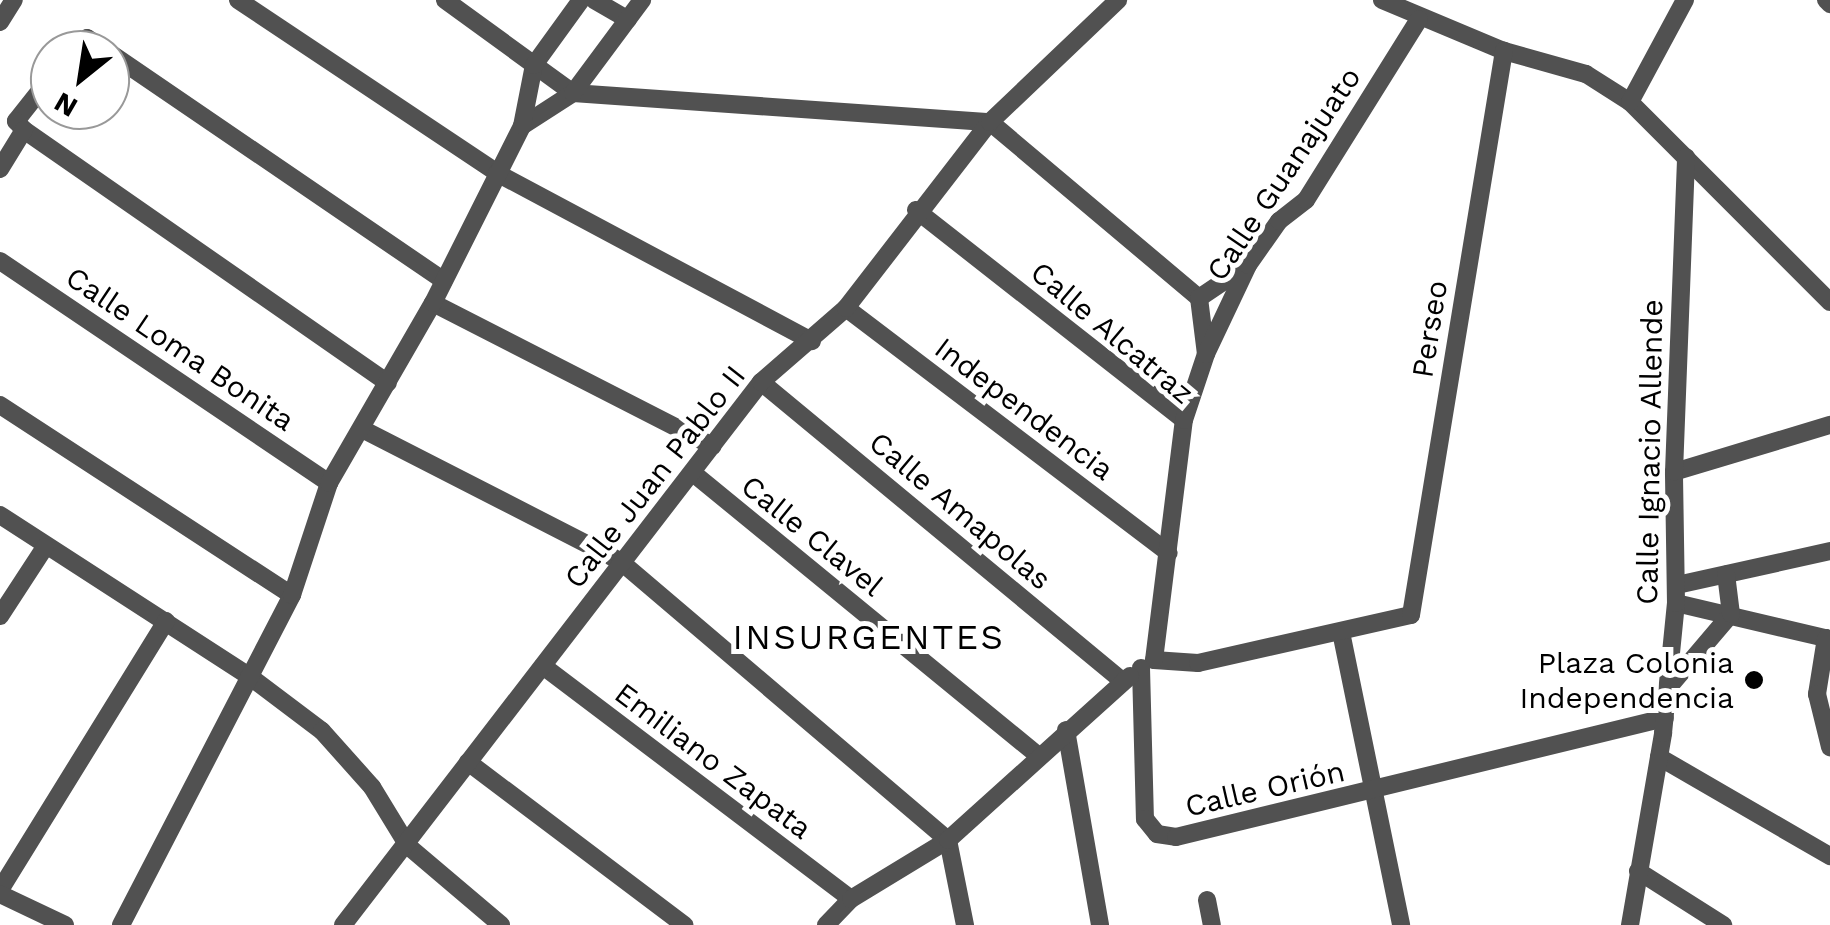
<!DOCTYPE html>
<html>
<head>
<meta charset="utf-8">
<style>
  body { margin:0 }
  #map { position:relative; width:1830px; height:925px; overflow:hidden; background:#fff; font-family:"Work Sans",sans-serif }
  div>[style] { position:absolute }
  .minor>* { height:18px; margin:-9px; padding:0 9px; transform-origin:9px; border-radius:9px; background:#515151 }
  .dots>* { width:28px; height:28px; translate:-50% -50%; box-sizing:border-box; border:5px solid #fff; border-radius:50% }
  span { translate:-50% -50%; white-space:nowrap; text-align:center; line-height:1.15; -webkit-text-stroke:10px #fff; paint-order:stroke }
  .street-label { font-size:30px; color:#000 }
  .poi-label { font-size:30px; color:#000 }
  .right { translate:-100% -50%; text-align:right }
  .quarter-label { font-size:35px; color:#000; letter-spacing:2.5px }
  .north { position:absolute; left:30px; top:30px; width:100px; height:100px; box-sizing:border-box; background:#fff; border:2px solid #999; border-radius:50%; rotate:210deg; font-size:28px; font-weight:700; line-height:40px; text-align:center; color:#000 }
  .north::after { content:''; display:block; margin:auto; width:35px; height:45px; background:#000; clip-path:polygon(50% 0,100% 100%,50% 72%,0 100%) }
</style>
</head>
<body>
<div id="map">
  <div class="minor">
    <div style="left:238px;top:0;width:311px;rotate:33.7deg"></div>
    <div style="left:497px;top:173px;width:357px;rotate:28.1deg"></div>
    <div style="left:445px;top:0;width:158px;rotate:36deg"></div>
    <div style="left:573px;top:93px;width:418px;rotate:4deg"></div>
    <div style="left:990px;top:122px;width:273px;rotate:40.1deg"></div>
    <div style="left:1199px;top:298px;width:56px;rotate:82.9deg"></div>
    <div style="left:594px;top:0;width:39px;rotate:30deg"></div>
    <div style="left:1382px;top:0;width:132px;rotate:22.7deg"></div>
    <div style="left:1504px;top:51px;width:85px;rotate:15.7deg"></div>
    <div style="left:1586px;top:74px;width:52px;rotate:32.5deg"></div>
    <div style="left:1630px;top:102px;width:283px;rotate:45deg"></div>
    <div style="left:1826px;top:0;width:6px;rotate:45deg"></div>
    <div style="left:0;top:22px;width:26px;rotate:-58deg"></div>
    <div style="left:71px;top:50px;width:20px;rotate:-37deg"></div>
    <div style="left:87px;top:38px;width:22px;rotate:34deg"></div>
    <div style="left:110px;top:53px;width:404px;rotate:34.3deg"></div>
    <div style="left:50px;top:78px;width:55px;rotate:128.3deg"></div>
    <div style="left:16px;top:121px;width:12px;rotate:48deg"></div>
    <div style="left:24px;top:130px;width:443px;rotate:34.8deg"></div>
    <div style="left:1630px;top:102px;width:116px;rotate:-61.7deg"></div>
    <div style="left:522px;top:126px;width:61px;rotate:-32.9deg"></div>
    <div style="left:573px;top:93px;width:116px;rotate:-53.4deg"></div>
    <div style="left:0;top:169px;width:46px;rotate:-58.4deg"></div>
    <div style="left:916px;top:210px;width:340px;rotate:38.1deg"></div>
    <div style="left:0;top:261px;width:397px;rotate:34deg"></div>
    <div style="left:1199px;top:298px;width:55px;rotate:-34deg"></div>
    <div style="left:433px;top:303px;width:314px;rotate:27.1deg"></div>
    <div style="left:846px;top:308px;width:405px;rotate:37.2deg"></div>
    <div style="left:761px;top:382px;width:470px;rotate:39.6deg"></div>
    <div style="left:0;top:405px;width:348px;rotate:33.1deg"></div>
    <div style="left:364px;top:430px;width:288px;rotate:27.1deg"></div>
    <div style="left:620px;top:561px;width:431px;rotate:40.4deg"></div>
    <div style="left:948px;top:840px;width:87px;rotate:78.7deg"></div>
    <div style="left:1674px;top:472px;width:163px;rotate:-16.8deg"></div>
    <div style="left:693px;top:473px;width:445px;rotate:39.3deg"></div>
    <div style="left:0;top:515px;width:297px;rotate:32.9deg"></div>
    <div style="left:249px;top:676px;width:91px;rotate:37deg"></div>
    <div style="left:322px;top:731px;width:75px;rotate:48.2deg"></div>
    <div style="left:372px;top:787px;width:69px;rotate:58.6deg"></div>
    <div style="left:408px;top:846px;width:122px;rotate:40.3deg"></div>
    <div style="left:1677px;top:585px;width:157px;rotate:-12.5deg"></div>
    <div style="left:1676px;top:603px;width:158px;rotate:13.2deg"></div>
    <div style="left:0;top:616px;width:82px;rotate:-56.9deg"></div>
    <div style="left:1341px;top:632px;width:299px;rotate:78.4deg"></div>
    <div style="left:1826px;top:638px;width:57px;rotate:99.1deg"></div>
    <div style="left:1817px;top:694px;width:55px;rotate:76.2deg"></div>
    <div style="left:1154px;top:660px;width:44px;rotate:3.9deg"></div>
    <div style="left:1198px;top:663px;width:218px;rotate:-12.7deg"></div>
    <div style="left:1411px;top:615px;width:572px;rotate:-80.64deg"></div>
    <div style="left:1154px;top:660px;width:242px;rotate:-82.9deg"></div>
    <div style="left:1184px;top:420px;width:70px;rotate:-71.6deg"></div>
    <div style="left:1206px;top:354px;width:98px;rotate:-64.7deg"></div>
    <div style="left:1248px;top:265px;width:54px;rotate:-54.8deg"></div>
    <div style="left:1279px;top:221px;width:34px;rotate:-38deg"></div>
    <div style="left:1306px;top:200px;width:213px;rotate:-58deg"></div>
    <div style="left:543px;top:666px;width:386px;rotate:37.1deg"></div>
    <div style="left:1141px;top:668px;width:151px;rotate:88.5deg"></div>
    <div style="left:1145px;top:819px;width:19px;rotate:51deg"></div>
    <div style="left:1157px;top:834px;width:19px;rotate:9deg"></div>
    <div style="left:1176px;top:837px;width:503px;rotate:-13.68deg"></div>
    <div style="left:1668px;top:688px;width:97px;rotate:-49.6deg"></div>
    <div style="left:1731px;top:614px;width:40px;rotate:-97.1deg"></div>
    <div style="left:1066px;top:730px;width:198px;rotate:80.1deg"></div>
    <div style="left:1659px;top:757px;width:198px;rotate:30.1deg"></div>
    <div style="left:468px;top:762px;width:271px;rotate:37deg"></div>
    <div style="left:1638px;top:871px;width:101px;rotate:32.4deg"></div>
    <div style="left:0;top:890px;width:316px;rotate:-58.3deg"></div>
    <div style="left:0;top:894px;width:72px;rotate:25.5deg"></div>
    <div style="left:1207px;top:900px;width:25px;rotate:79deg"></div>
    <div style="left:121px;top:925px;width:372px;rotate:-62.6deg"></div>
    <div style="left:292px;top:595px;width:118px;rotate:-71.7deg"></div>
    <div style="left:329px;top:483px;width:208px;rotate:-60deg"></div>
    <div style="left:433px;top:303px;width:198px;rotate:-63.3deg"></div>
    <div style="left:522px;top:126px;width:62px;rotate:-78.9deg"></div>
    <div style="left:534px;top:65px;width:80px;rotate:-54.1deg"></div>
    <div style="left:343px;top:925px;width:685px;rotate:-52.41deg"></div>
    <div style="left:761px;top:382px;width:113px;rotate:-41deg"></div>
    <div style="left:846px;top:308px;width:235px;rotate:-52.3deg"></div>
    <div style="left:990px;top:122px;width:177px;rotate:-43.6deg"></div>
    <div style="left:826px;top:925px;width:36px;rotate:-46deg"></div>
    <div style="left:851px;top:899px;width:114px;rotate:-31.3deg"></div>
    <div style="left:948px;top:840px;width:245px;rotate:-42deg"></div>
    <div style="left:1630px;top:925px;width:195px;rotate:-80.2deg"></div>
    <div style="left:1663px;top:733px;width:131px;rotate:-84.3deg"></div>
    <div style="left:1676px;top:603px;width:131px;rotate:-90.9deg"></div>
    <div style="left:1674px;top:472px;width:315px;rotate:-87.8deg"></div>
  </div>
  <div class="dots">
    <div style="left:1754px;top:680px;background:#000"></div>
  </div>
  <div class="street-label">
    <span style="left:1284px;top:174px;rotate:-56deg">Calle Guanajuato</span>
    <span style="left:1430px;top:329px;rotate:-81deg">Perseo</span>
    <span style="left:1112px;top:333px;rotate:40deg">Calle Alcatraz</span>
    <span style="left:180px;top:349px;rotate:34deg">Calle Loma Bonita</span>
    <span style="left:1024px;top:409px;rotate:37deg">Independencia</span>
    <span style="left:1650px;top:452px;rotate:-89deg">Calle Ignacio Allende</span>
    <span style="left:655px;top:477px;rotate:-52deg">Calle Juan Pablo II</span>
    <span style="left:960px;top:511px;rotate:40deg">Calle Amapolas</span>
    <span style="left:812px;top:536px;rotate:39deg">Calle Clavel</span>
    <span style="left:713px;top:761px;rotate:37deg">Emiliano Zapata</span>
    <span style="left:1265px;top:789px;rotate:-13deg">Calle Orión</span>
  </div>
  <div class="poi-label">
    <span class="right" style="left:1734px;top:680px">Plaza Colonia<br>Independencia</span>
  </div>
  <div class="quarter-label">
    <span style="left:869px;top:637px">INSURGENTES</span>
  </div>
  <div class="north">N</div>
</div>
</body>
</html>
